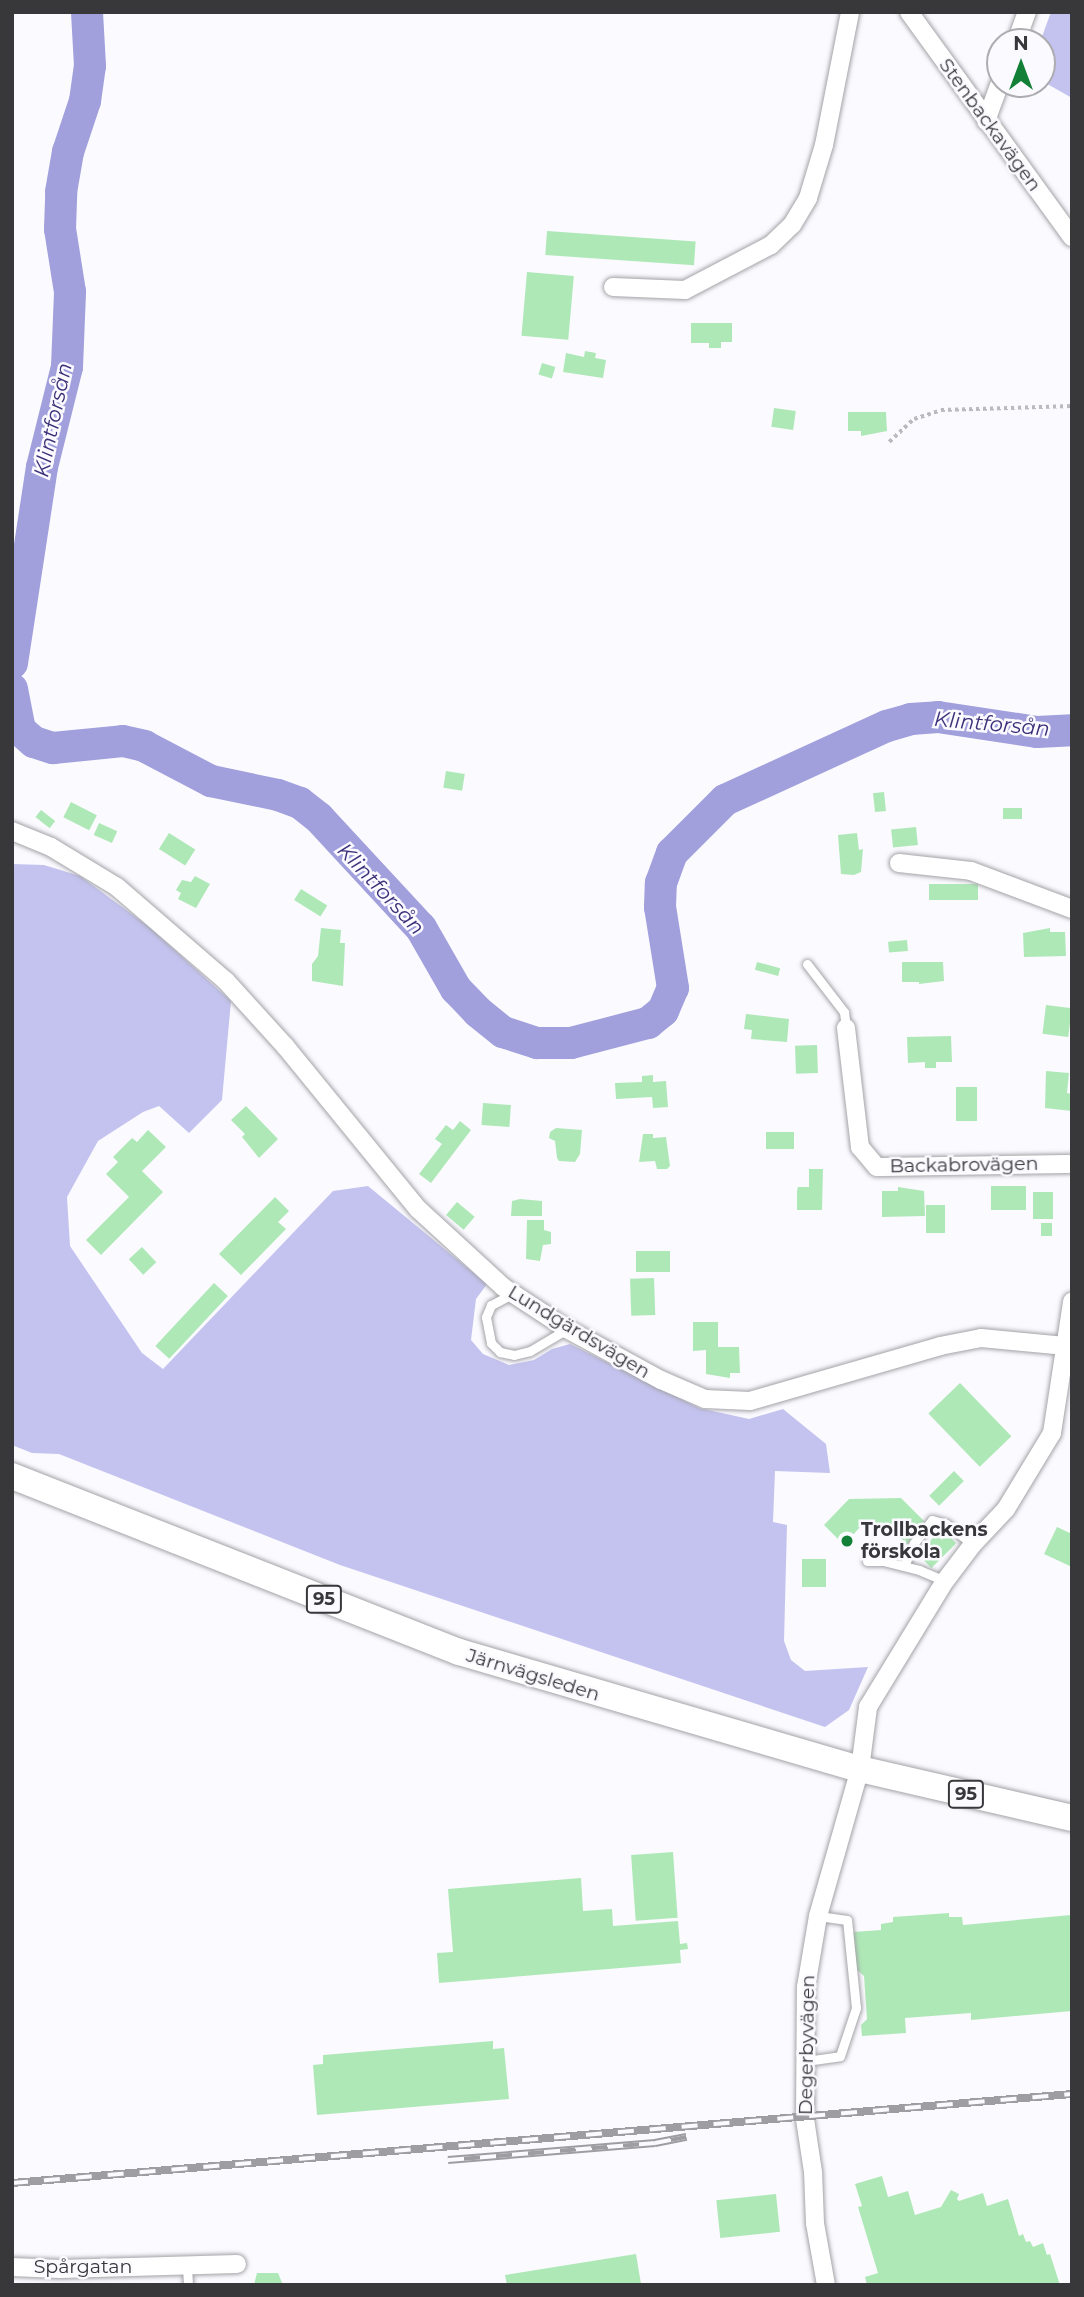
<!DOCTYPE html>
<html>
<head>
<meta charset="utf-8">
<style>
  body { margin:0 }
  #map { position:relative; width:1084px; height:2297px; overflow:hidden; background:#fafaff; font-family:Montserrat,sans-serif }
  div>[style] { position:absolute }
  .green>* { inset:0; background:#c4c3ef }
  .river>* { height:32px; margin:-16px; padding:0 16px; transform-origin:16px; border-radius:16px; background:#a19fdc }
  .building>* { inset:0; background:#afe8b7; transform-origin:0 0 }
  .path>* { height:3.5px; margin-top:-1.75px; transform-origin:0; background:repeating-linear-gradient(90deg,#bababf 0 3.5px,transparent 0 7px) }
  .roads { filter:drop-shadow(0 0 2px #a3a3a8) drop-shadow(0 0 2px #a3a3a8) }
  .lane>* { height:9px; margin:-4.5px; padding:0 4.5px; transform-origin:4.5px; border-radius:4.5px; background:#fff }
  .street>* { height:18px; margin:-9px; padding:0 9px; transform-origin:9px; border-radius:9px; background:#fff }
  .primary>* { height:26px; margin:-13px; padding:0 13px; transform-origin:13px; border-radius:13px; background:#fff }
  .rail>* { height:8px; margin-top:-4px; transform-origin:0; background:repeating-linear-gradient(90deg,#fafaff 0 16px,#9e9ea2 0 32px); box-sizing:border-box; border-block:2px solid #9e9ea2 }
  .dots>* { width:19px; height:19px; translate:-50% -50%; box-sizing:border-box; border:4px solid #fafaff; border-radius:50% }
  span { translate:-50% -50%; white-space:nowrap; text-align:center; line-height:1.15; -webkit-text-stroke:5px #fafaff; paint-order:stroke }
  .shield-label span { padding:2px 5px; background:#fafaff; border:2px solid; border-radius:5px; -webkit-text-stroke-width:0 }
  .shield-label { font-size:18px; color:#38383b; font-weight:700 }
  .street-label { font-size:19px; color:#38383b }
  .poi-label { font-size:19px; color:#38383b; font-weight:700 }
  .left { translate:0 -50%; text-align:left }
  .water-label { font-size:21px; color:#3c3179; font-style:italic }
  .frame { position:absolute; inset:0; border:14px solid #38383b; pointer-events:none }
  .north { position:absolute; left:986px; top:28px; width:70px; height:70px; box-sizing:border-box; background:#fafaff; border:2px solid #acacb1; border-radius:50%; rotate:0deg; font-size:19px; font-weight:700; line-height:28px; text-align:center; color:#38383b }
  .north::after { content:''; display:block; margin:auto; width:24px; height:32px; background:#128137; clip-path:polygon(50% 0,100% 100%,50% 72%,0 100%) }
</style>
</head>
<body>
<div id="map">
  <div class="green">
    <div style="clip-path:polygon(1051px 12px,1072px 12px,1072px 98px,1042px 81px,1040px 42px)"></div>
    <div style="clip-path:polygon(12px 864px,44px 865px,80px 876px,148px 926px,231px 1001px,222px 1100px,189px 1133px,159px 1106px,143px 1112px,98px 1141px,67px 1197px,70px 1246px,142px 1353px,163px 1369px,333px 1191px,368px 1186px,487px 1284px,476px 1299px,471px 1340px,483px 1354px,509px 1365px,534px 1360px,552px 1349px,570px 1344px,699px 1408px,749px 1419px,783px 1409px,826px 1444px,830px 1473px,775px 1471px,773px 1522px,787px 1525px,784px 1641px,791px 1660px,805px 1671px,868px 1667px,849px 1710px,825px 1727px,340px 1565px,59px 1454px,32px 1453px,12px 1445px)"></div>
  </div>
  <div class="river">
    <div style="left:12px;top:663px;width:198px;rotate:-81.3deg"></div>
    <div style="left:42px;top:467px;width:103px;rotate:-76deg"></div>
    <div style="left:67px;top:367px;width:75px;rotate:-87.7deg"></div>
    <div style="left:70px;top:292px;width:64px;rotate:-99deg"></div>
    <div style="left:60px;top:229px;width:37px;rotate:-88deg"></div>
    <div style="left:61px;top:192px;width:41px;rotate:-80.1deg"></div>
    <div style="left:68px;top:152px;width:54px;rotate:-71.6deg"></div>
    <div style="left:85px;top:101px;width:35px;rotate:-82deg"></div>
    <div style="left:90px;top:66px;width:54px;rotate:-93.2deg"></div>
    <div style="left:12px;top:689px;width:42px;rotate:79deg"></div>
    <div style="left:20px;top:730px;width:18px;rotate:41deg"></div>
    <div style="left:34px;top:742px;width:20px;rotate:18deg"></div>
    <div style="left:53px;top:748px;width:70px;rotate:-5.7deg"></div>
    <div style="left:123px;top:741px;width:22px;rotate:13deg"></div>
    <div style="left:144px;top:746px;width:76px;rotate:27.6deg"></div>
    <div style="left:211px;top:781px;width:68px;rotate:11.8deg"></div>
    <div style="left:278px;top:795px;width:23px;rotate:20deg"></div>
    <div style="left:300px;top:803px;width:24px;rotate:38deg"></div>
    <div style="left:319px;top:818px;width:150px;rotate:47.2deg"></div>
    <div style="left:421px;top:928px;width:70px;rotate:60.2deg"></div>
    <div style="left:456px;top:989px;width:32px;rotate:46deg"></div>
    <div style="left:478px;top:1012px;width:32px;rotate:39deg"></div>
    <div style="left:503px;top:1032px;width:36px;rotate:18deg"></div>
    <div style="left:537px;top:1043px;width:34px"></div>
    <div style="left:571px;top:1043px;width:80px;rotate:-14.6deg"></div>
    <div style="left:648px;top:1023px;width:19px;rotate:-39deg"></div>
    <div style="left:663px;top:1011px;width:25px;rotate:-67deg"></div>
    <div style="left:673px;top:988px;width:82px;rotate:-99.1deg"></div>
    <div style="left:660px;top:907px;width:24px;rotate:-88deg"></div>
    <div style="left:661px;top:883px;width:32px;rotate:-70deg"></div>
    <div style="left:672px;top:853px;width:75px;rotate:-45deg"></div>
    <div style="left:725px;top:800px;width:178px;rotate:-24.6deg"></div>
    <div style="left:887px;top:726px;width:25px;rotate:-16deg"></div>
    <div style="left:911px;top:719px;width:27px;rotate:-4deg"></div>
    <div style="left:938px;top:717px;width:100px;rotate:8.6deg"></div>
    <div style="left:1037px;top:732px;width:35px;rotate:-3deg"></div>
  </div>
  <div class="building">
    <div style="left:547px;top:231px;width:149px;height:24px;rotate:4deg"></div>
    <div style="left:527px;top:272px;width:47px;height:64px;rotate:5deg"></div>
    <div style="clip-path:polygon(691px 323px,732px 323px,732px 342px,721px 342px,721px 348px,709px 348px,709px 343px,691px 343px)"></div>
    <div style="clip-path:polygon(585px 351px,596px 353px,595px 358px,606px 360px,603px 378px,563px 372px,566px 353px,584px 357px)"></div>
    <div style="left:542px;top:363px;width:14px;height:12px;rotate:17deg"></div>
    <div style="left:774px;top:408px;width:22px;height:19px;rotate:8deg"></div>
    <div style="clip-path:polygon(848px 412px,886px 412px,887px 431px,861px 436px,861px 431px,848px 431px)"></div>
    <div style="left:446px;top:771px;width:19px;height:17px;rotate:9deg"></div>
    <div style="left:884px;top:792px;width:19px;height:11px;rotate:84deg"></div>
    <div style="left:71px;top:802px;width:29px;height:17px;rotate:27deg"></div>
    <div style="left:1003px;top:808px;width:19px;height:11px"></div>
    <div style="left:41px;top:810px;width:18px;height:9px;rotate:38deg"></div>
    <div style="left:99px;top:823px;width:20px;height:13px;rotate:24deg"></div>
    <div style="left:916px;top:827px;width:18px;height:25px;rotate:84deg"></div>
    <div style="left:169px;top:833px;width:31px;height:19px;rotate:32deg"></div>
    <div style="clip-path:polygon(857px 833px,859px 850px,863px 849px,861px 872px,854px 875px,841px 874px,838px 835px)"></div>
    <div style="clip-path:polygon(195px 876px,210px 884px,196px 908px,178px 899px,181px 893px,176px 890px,182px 880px,191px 882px)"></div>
    <div style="left:929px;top:884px;width:49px;height:16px"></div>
    <div style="left:301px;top:889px;width:31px;height:13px;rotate:32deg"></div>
    <div style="clip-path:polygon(321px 928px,341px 930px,340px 943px,345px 943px,343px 986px,312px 981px,312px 964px,318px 956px)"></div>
    <div style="clip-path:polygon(1050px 928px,1050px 932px,1065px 932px,1066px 956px,1024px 957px,1023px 933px)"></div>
    <div style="left:907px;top:940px;width:11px;height:19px;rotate:85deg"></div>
    <div style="left:757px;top:962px;width:24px;height:8px;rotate:15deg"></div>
    <div style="clip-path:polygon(902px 962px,943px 962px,944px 981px,919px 984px,919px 982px,902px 982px)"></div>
    <div style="left:1046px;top:1005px;width:26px;height:29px;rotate:7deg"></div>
    <div style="clip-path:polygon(746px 1014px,789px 1019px,787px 1042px,751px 1039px,752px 1030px,744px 1029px)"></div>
    <div style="clip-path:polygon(951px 1036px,952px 1062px,936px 1062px,936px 1068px,925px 1068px,925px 1062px,908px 1063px,907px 1037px)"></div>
    <div style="left:817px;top:1045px;width:28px;height:22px;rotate:88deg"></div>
    <div style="clip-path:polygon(1046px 1071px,1069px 1073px,1067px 1093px,1072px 1094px,1072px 1111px,1045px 1108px)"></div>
    <div style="clip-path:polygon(653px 1075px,653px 1082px,666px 1081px,668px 1107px,653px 1108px,652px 1097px,616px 1099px,615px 1083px,642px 1082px,642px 1076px)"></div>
    <div style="left:956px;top:1087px;width:21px;height:34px"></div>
    <div style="left:483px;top:1103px;width:28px;height:22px;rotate:4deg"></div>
    <div style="clip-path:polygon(246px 1106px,278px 1139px,259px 1158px,242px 1137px,245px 1134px,231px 1120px)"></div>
    <div style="clip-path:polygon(460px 1121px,471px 1130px,431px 1183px,419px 1174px,442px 1144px,435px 1139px,446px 1125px,453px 1130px)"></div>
    <div style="clip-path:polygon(556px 1128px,582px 1130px,580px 1154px,575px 1162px,559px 1161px,557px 1158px,555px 1141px,549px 1138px,550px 1132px)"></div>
    <div style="clip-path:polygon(148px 1130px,166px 1147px,142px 1171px,163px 1192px,101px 1255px,86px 1240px,129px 1197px,106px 1174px,118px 1162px,113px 1157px,132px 1138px,137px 1142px)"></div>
    <div style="left:794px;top:1132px;width:17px;height:28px;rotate:90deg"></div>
    <div style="clip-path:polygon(643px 1134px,653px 1134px,653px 1138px,666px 1137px,670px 1166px,667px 1169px,657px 1169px,655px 1161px,639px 1162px)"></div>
    <div style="clip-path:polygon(809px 1169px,823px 1169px,822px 1210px,797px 1210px,797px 1191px,798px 1187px,809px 1187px)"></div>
    <div style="left:991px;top:1186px;width:35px;height:24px"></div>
    <div style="clip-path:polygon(898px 1187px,924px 1191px,925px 1216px,882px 1217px,882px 1191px,898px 1191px)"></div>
    <div style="left:1033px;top:1192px;width:20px;height:27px"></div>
    <div style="clip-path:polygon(275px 1197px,289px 1211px,278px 1222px,286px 1229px,241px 1275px,219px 1254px)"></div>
    <div style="clip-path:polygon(520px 1199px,542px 1201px,542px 1216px,511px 1216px,512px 1201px)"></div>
    <div style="left:457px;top:1202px;width:23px;height:17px;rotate:40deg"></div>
    <div style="left:926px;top:1205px;width:19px;height:28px"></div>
    <div style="clip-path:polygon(527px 1220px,544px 1220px,544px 1230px,551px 1232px,551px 1244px,543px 1245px,540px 1261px,526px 1259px)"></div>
    <div style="left:1041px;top:1223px;width:11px;height:13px"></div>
    <div style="left:142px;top:1247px;width:21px;height:18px;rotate:47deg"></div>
    <div style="left:636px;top:1251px;width:34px;height:21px"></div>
    <div style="left:654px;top:1278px;width:37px;height:24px;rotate:88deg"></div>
    <div style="left:214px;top:1283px;width:19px;height:86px;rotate:43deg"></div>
    <div style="clip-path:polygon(693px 1322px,718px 1322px,718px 1347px,739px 1347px,740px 1373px,730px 1373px,730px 1378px,706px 1374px,706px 1350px,693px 1351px)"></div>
    <div style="left:960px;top:1383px;width:74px;height:44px;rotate:46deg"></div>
    <div style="left:954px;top:1471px;width:14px;height:35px;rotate:45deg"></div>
    <div style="clip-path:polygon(901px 1498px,927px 1524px,907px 1544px,890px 1528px,860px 1527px,844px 1545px,824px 1525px,849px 1499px)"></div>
    <div style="clip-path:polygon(1057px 1527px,1072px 1534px,1072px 1567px,1044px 1554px)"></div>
    <div style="left:942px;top:1529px;width:20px;height:35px;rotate:45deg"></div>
    <div style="left:802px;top:1559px;width:24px;height:28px"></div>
    <div style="left:673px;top:1852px;width:66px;height:42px;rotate:86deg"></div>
    <div style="clip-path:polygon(581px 1878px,583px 1911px,612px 1909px,613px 1926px,678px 1921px,680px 1944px,687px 1943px,688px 1949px,680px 1950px,681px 1963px,439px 1983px,437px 1953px,453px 1952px,448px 1889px)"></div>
    <div style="clip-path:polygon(949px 1913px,949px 1917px,962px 1917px,963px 1925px,1071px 1915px,1072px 2011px,971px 2020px,971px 2013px,905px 2018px,906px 2033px,862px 2036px,861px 2025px,867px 2019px,864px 1976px,856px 1969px,853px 1932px,881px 1930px,881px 1924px,893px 1922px,893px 1917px)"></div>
    <div style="clip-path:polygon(493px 2041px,493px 2049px,504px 2048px,509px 2099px,317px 2115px,313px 2065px,323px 2064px,323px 2055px)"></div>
    <div style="clip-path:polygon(882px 2176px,888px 2197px,908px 2191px,915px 2215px,941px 2207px,951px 2190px,959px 2194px,957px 2199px,959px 2201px,983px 2193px,987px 2206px,1008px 2199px,1019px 2236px,1023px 2234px,1026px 2242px,1030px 2241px,1033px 2247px,1043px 2243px,1047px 2255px,1050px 2254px,1060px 2285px,867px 2285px,865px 2277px,878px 2273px,858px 2207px,862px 2206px,855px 2184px)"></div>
    <div style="left:776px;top:2194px;width:38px;height:60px;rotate:84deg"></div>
    <div style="clip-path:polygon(636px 2254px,641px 2284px,507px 2285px,505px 2275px)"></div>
    <div style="clip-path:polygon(257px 2273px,278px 2273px,283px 2285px,254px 2285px)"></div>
  </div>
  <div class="path">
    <div style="left:889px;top:442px;width:34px;rotate:-43deg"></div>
    <div style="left:914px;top:419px;width:28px;rotate:-18deg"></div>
    <div style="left:941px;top:410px;width:131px;rotate:-1.7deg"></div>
  </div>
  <div class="roads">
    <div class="lane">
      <div style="left:807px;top:964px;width:61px;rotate:52.4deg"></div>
      <div style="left:844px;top:1012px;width:16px;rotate:83deg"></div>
      <div style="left:512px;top:1294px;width:24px;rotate:152deg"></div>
      <div style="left:491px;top:1305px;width:13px;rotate:113deg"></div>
      <div style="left:486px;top:1317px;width:26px;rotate:79deg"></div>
      <div style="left:491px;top:1343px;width:13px;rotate:45deg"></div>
      <div style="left:500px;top:1352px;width:14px;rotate:12deg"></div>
      <div style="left:514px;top:1355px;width:16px;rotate:-14deg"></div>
      <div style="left:530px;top:1351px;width:43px;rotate:-30.7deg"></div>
      <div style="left:867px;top:1561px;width:16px"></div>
      <div style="left:883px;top:1561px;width:37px;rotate:14deg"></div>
      <div style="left:919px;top:1570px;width:28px;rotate:23deg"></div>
      <div style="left:904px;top:1566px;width:25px;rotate:-67deg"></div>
      <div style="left:914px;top:1543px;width:29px;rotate:-52deg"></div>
      <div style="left:932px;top:1520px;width:15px;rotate:16deg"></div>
      <div style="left:946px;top:1524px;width:34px;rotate:37deg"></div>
      <div style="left:806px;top:2061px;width:34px;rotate:-8deg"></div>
      <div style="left:840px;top:2056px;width:51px;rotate:-71.6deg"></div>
      <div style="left:856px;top:2008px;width:88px;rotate:-95.8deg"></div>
      <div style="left:847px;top:1920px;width:29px;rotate:-172deg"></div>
      <div style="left:187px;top:2266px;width:19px;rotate:87deg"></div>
    </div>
    <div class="street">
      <div style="left:909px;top:12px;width:278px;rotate:54.1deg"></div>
      <div style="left:1016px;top:42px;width:32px;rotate:-70deg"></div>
      <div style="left:986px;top:121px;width:40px;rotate:-69.8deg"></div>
      <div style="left:613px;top:287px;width:72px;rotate:2.4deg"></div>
      <div style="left:685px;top:290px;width:97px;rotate:-27.6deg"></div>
      <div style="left:771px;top:245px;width:29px;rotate:-44deg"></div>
      <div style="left:792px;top:225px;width:31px;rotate:-59deg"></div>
      <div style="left:808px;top:198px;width:55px;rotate:-73.2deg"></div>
      <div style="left:824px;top:145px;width:136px;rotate:-78.9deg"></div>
      <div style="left:12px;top:831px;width:42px;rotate:22.3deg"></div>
      <div style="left:51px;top:847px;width:77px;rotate:31.2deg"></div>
      <div style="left:117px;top:887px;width:144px;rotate:40.8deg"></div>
      <div style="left:226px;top:981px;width:88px;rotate:47.8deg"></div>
      <div style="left:285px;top:1046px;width:210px;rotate:50.8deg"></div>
      <div style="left:418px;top:1209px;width:115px;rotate:42.5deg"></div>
      <div style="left:503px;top:1287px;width:77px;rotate:33.3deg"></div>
      <div style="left:567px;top:1329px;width:107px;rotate:28.5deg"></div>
      <div style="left:661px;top:1380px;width:48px;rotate:23.4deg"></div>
      <div style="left:705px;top:1399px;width:45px;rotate:2.5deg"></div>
      <div style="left:750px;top:1401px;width:198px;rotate:-16.1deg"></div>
      <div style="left:940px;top:1346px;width:42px;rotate:-11deg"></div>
      <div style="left:981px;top:1338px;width:85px;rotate:5.4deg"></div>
      <div style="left:899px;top:863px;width:72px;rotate:6.3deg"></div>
      <div style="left:971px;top:871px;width:108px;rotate:20.6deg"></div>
      <div style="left:846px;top:1028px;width:120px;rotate:83.3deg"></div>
      <div style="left:860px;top:1147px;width:26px;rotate:50deg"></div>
      <div style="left:877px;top:1167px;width:195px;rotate:-0.9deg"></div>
      <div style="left:12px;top:2267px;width:48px;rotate:2.4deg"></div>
      <div style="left:60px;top:2269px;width:177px;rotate:-1.6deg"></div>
      <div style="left:826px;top:2285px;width:63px;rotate:-100.1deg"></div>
      <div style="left:815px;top:2223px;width:51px;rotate:-92.2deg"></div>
      <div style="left:813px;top:2172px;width:54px;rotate:-98.6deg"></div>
      <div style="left:805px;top:2119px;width:132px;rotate:-89.6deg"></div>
      <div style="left:806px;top:1987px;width:72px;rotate:-80.4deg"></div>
      <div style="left:818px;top:1916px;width:153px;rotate:-74.1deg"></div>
      <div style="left:860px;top:1769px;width:63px;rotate:-82.6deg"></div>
      <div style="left:868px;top:1707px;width:148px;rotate:-58.6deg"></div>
      <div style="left:945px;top:1581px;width:46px;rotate:-52.9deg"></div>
      <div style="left:973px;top:1544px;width:48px;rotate:-46.7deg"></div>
      <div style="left:1006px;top:1509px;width:89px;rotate:-58.8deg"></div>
      <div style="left:1052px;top:1433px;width:133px;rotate:-81.3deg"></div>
    </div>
    <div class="primary">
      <div style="left:12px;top:1476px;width:480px;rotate:21.5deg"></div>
      <div style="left:459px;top:1652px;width:418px;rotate:16.3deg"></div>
      <div style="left:860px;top:1769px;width:218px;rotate:13deg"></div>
    </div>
  </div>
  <div class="rail">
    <div style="left:448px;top:2160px;width:208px;rotate:-4.7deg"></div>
    <div style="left:655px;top:2143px;width:32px;rotate:-11deg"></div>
    <div style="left:12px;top:2183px;width:1064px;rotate:-4.8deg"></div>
  </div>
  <div class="dots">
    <div style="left:847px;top:1541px;background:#128137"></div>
  </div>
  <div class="shield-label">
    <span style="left:324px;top:1599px">95</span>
    <span style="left:966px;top:1794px">95</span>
  </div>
  <div class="street-label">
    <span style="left:990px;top:125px;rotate:54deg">Stenbackavägen</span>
    <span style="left:964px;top:1165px;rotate:-1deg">Backabrovägen</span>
    <span style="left:579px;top:1332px;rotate:31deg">Lundgärdsvägen</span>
    <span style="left:533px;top:1675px;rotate:17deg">Järnvägsleden</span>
    <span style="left:807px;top:2045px;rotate:-89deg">Degerbyvägen</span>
    <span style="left:83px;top:2267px">Spårgatan</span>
  </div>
  <div class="poi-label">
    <span class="left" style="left:861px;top:1541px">Trollbackens<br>förskola</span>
  </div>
  <div class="water-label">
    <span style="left:53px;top:420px;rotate:-78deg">Klintforsån</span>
    <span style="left:992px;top:724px;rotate:5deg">Klintforsån</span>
    <span style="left:381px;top:889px;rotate:47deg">Klintforsån</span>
  </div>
  <div class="frame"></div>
  <div class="north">N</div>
</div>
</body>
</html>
